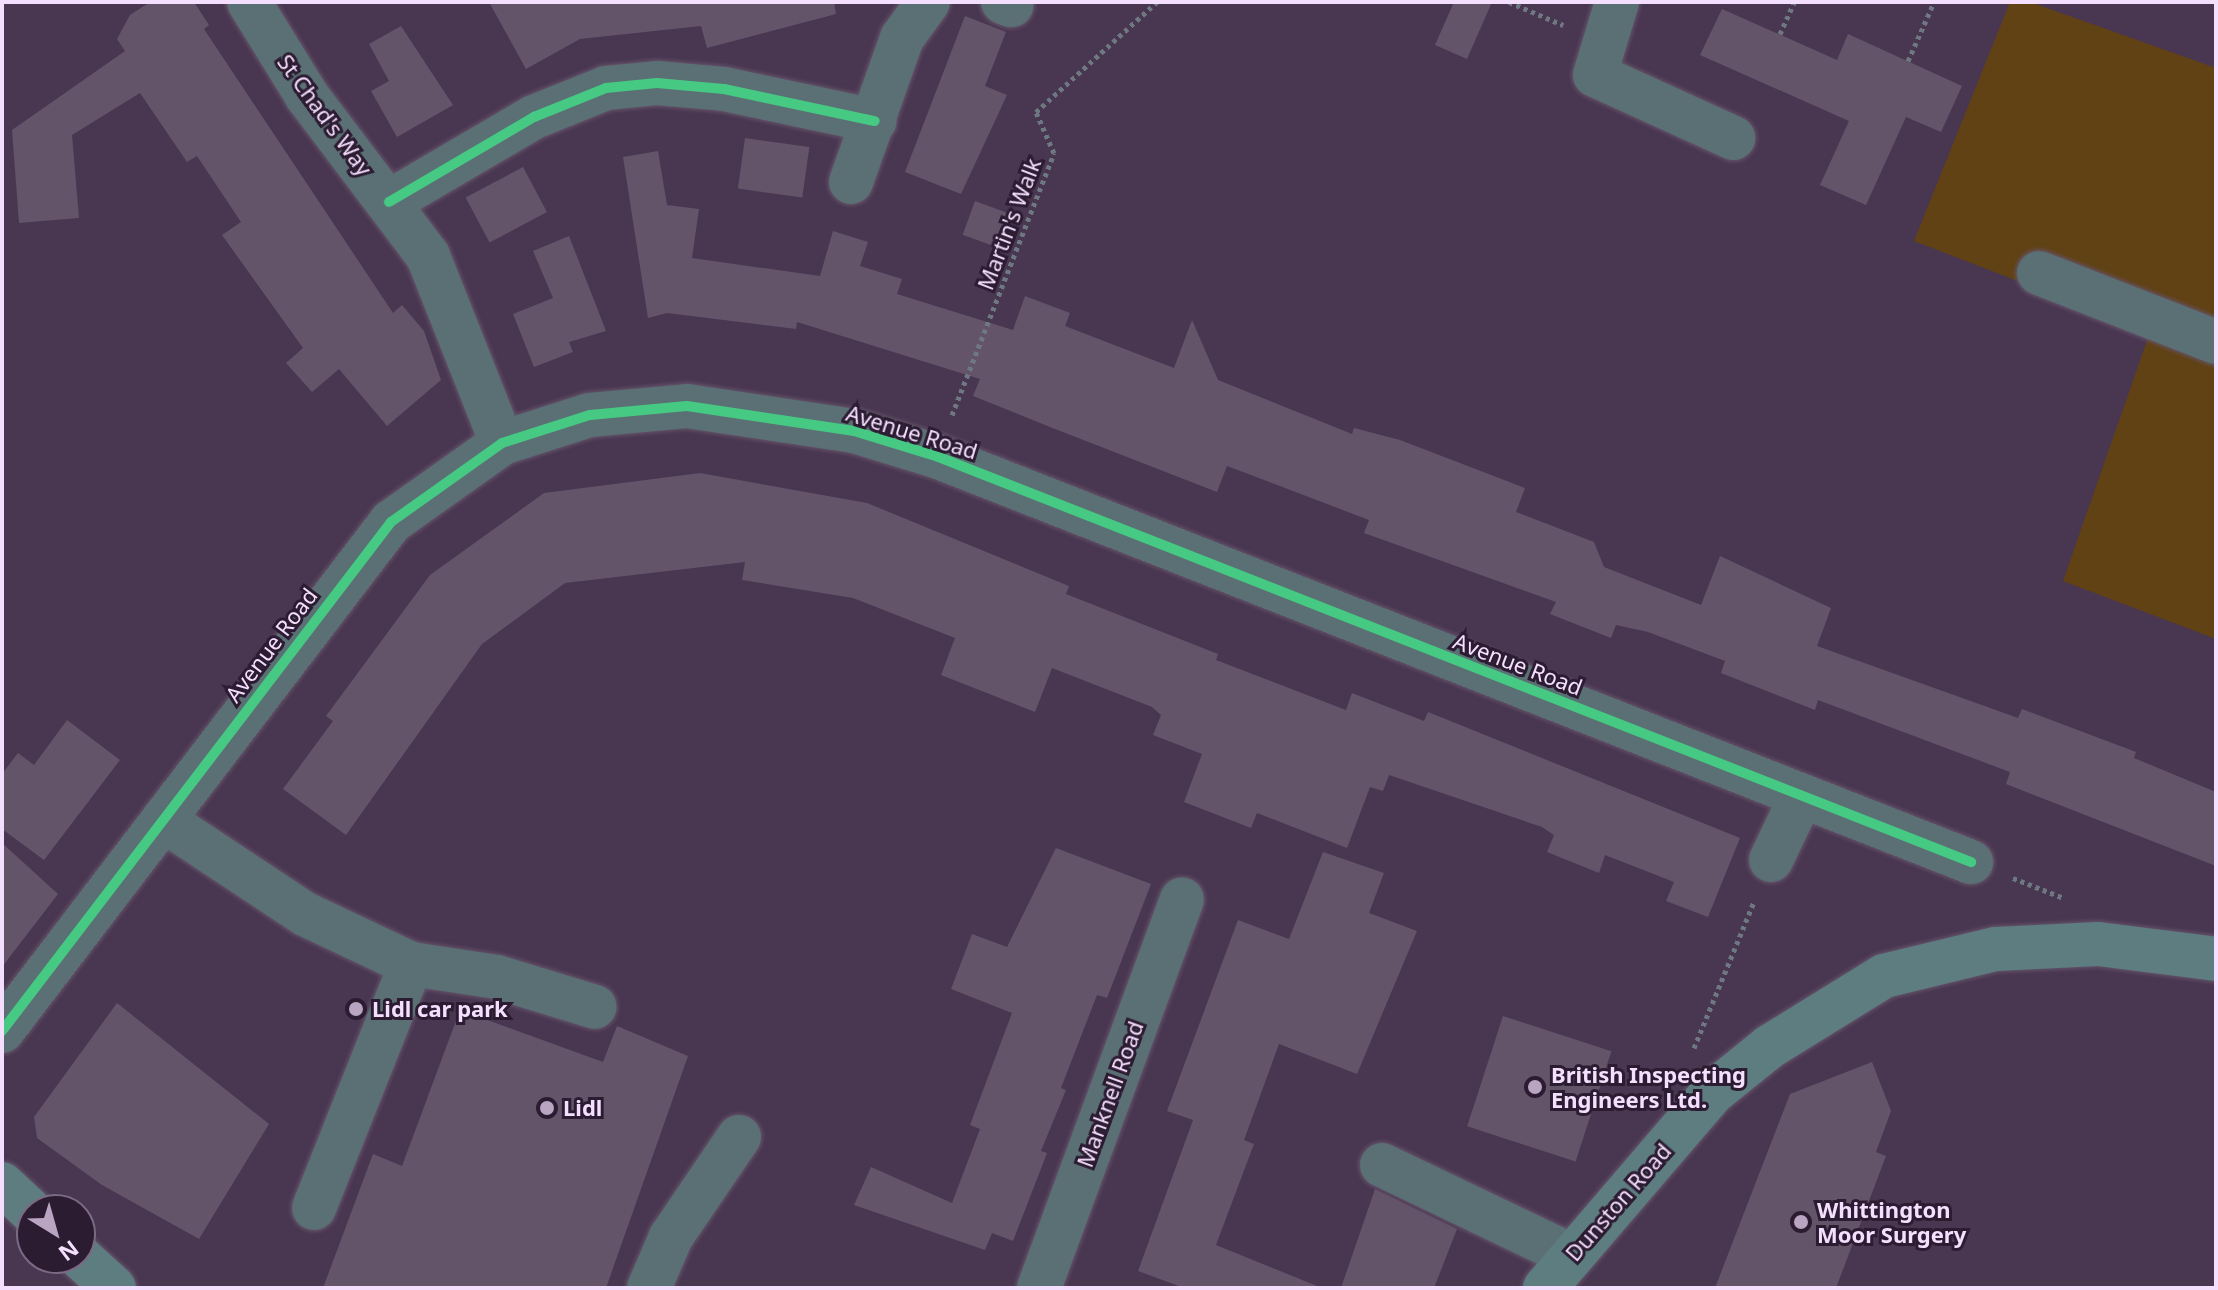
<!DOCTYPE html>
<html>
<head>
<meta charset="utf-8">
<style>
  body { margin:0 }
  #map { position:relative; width:2218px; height:1290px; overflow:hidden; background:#493651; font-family:"Noto Sans",sans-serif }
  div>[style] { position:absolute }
  .green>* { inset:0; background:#614214 }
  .building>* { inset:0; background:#64546a; transform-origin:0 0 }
  .path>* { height:5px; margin-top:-2.5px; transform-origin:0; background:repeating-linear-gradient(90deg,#6e7881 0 4px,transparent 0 8px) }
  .roads { filter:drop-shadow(0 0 2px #64546a) drop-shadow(0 0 2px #64546a) }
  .minor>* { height:44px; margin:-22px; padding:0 22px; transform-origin:22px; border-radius:22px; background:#5a7075 }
  .major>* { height:44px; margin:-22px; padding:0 22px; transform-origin:22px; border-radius:22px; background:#5d7d81 }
  .cycleway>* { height:10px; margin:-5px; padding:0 5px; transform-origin:5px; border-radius:5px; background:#46c982 }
  .dots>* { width:22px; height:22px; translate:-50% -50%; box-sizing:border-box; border:4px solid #2c1c32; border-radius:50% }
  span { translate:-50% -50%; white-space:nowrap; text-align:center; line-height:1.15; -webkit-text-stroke:6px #2c1c32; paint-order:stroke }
  .street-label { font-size:22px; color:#f5dffe }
  .poi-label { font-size:22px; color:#f5dffe; font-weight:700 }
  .left { translate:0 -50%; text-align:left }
  .frame { position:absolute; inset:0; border:4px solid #f5dffe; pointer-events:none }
  .north { position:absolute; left:16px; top:1194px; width:80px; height:80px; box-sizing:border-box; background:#2c1c32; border:2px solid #7c6a84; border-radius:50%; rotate:143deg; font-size:22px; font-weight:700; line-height:32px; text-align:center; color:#f5dffe }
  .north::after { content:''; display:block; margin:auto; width:28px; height:36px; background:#b9a4c1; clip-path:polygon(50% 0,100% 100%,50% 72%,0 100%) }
</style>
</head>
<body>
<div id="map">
  <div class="green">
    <div style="clip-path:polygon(2010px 2px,2030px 2px,2216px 68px,2216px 639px,2063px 581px,2150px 332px,1914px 241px)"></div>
  </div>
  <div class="building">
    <div style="clip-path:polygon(150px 2px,194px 2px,209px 25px,204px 29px,393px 313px,402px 305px,424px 331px,441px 380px,387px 426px,339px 369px,312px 392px,286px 363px,303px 348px,222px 235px,241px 222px,197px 156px,187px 162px,140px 93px,72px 135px,79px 218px,19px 223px,12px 130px,125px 51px,117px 39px,130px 15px)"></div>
    <div style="clip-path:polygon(489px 2px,834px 2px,836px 14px,707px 48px,701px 26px,580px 39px,526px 69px)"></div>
    <div style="clip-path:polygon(1454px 2px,1492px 2px,1467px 59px,1435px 45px)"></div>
    <div style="clip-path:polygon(1722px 9px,1837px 60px,1848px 34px,1962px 86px,1941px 132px,1906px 117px,1866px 205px,1820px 185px,1849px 121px,1700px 55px)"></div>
    <div style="clip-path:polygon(965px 16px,1006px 32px,985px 86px,1007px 95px,961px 194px,905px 172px)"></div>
    <div style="clip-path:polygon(401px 26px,453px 105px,397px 137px,371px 91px,389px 81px,369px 44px)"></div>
    <div style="left:745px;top:138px;width:65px;height:51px;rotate:8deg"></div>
    <div style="clip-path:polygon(658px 151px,667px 205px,699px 209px,692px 258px,820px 276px,833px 231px,868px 242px,860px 266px,902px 279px,897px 294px,1013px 330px,1025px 296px,1070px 313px,1065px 326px,1174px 368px,1192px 320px,1218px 380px,1352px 434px,1354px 428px,1400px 440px,1525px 488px,1516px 512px,1594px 542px,1604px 567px,1701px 605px,1720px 556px,1831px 608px,1817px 646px,2018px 718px,2022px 709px,2136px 752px,2134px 758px,2216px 792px,2216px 866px,2006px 784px,2010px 772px,1818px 700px,1815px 710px,1721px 673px,1725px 661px,1648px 632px,1616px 625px,1611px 638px,1550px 614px,1556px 602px,1364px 533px,1369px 520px,1227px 466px,1217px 492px,1050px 427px,973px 396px,980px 379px,797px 322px,796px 329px,667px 313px,648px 318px,623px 157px)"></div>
    <div style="left:523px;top:167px;width:51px;height:65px;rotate:62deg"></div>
    <div style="left:975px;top:201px;width:37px;height:36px;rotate:20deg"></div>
    <div style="clip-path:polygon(569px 236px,606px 331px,569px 342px,573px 352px,534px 367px,513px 314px,553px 298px,533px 251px)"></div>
    <div style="clip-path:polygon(700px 473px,867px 503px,1069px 586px,1066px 594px,1218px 654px,1216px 660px,1346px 710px,1352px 693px,1424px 721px,1428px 712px,1740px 838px,1708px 917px,1666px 901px,1674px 882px,1605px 855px,1599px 873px,1547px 852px,1554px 835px,1542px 827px,1389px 775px,1383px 791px,1370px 787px,1347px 848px,1257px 813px,1251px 828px,1184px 802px,1202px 754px,1153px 735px,1161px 715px,1152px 707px,1052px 668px,1035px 712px,941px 675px,955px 638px,853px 598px,742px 580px,745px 562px,565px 583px,482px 644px,346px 835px,283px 789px,333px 721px,326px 716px,430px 575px,544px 493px)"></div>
    <div style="clip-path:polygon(67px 720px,120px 760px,44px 860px,2px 829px,2px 774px,18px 753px,34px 765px)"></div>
    <div style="clip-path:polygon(2px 843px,58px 894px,2px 967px)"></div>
    <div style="clip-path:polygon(1056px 848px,1151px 884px,1107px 998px,1097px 995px,1061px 1088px,1066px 1090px,1041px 1151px,1047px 1153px,1013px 1241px,992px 1233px,985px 1250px,854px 1205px,871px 1167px,952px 1203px,980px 1129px,970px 1125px,1012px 1013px,951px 989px,972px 934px,1007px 947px)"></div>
    <div style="clip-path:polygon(1323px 852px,1384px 873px,1369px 913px,1417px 931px,1357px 1074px,1279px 1044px,1244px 1140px,1254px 1144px,1216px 1245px,1322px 1288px,1184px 1288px,1138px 1271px,1193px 1120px,1167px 1111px,1238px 920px,1289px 939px)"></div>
    <div style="clip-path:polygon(117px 1003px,269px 1124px,199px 1239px,102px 1185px,37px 1138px,34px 1117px)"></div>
    <div style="clip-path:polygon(460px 1010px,603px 1062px,617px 1026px,688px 1056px,606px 1288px,323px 1288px,373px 1154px,402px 1166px)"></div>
    <div style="left:1503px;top:1016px;width:114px;height:116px;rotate:18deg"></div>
    <div style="clip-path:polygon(1872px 1062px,1891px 1111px,1876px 1152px,1886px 1156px,1836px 1288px,1715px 1288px,1790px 1094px)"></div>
    <div style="clip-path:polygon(1375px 1189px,1457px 1229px,1434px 1288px,1341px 1288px)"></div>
  </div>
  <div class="path">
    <div style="left:1509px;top:2px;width:59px;rotate:23.1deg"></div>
    <div style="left:1780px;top:34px;width:35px;rotate:-66deg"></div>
    <div style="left:1908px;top:61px;width:64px;rotate:-66.2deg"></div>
    <div style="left:952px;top:415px;width:281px;rotate:-68.7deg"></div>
    <div style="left:1054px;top:153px;width:45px;rotate:-113.7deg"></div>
    <div style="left:1036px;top:112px;width:164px;rotate:-42.3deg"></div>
    <div style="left:2013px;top:878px;width:55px;rotate:21.4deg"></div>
    <div style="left:1694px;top:1048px;width:158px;rotate:-67.7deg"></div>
  </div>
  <div class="roads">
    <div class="minor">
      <div style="left:249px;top:2px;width:110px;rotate:58.3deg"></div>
      <div style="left:307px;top:96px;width:201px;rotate:52.9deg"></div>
      <div style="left:428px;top:256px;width:201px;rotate:68.4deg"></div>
      <div style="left:1003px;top:2px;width:9px;rotate:21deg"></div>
      <div style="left:1617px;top:2px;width:76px;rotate:106.8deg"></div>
      <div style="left:1595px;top:75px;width:152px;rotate:24.5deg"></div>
      <div style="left:851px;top:182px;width:153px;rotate:-70.5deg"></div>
      <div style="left:902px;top:38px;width:44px;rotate:-54.2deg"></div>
      <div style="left:389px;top:202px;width:168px;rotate:-30.4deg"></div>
      <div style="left:534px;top:117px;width:78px;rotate:-21.9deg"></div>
      <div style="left:606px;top:88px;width:51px;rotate:-5.6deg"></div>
      <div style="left:657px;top:83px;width:67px;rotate:5.1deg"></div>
      <div style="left:724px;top:89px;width:154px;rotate:12deg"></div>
      <div style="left:2039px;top:273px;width:190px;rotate:21.3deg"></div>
      <div style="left:163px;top:820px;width:170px;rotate:33.5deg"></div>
      <div style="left:305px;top:914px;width:117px;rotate:25.3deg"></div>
      <div style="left:411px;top:964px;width:87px;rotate:8.6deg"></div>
      <div style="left:497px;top:977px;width:102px;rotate:17deg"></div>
      <div style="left:1771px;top:860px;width:70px;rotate:-64.5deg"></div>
      <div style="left:2px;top:1031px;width:641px;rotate:-52.61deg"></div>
      <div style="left:391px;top:522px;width:136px;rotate:-35.4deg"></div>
      <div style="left:502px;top:443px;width:92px;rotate:-17.7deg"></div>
      <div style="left:590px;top:415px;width:97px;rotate:-5.3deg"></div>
      <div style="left:687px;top:406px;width:169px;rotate:8.5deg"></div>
      <div style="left:854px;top:431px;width:86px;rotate:17deg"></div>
      <div style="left:936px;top:456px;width:1112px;rotate:21.42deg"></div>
      <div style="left:1382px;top:1165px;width:208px;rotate:25.6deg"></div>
      <div style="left:314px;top:1208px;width:263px;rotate:-68.3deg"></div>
      <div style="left:649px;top:1288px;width:56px;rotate:-66.7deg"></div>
      <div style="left:671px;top:1237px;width:121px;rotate:-55.8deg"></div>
      <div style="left:1039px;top:1288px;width:414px;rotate:-69.8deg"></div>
    </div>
    <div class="major">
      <div style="left:2px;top:1184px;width:41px;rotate:43deg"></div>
      <div style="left:80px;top:1257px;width:46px;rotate:42.4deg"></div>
      <div style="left:1545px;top:1288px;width:255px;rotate:-49.4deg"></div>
      <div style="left:1711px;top:1094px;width:75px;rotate:-39deg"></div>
      <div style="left:1769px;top:1047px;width:135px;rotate:-31.7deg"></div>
      <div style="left:1884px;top:976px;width:115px;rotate:-13.6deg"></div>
      <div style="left:1996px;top:949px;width:102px;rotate:-2.8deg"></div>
      <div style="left:2098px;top:944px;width:119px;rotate:7.2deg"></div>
    </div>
  </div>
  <div class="cycleway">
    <div style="left:389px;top:202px;width:168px;rotate:-30.4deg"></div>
    <div style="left:534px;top:117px;width:78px;rotate:-21.9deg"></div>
    <div style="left:606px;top:88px;width:51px;rotate:-5.6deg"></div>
    <div style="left:657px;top:83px;width:67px;rotate:5.1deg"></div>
    <div style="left:724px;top:89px;width:154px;rotate:12deg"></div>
    <div style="left:2px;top:1031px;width:641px;rotate:-52.61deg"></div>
    <div style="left:391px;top:522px;width:136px;rotate:-35.4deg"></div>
    <div style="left:502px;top:443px;width:92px;rotate:-17.7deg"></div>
    <div style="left:590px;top:415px;width:97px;rotate:-5.3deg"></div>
    <div style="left:687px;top:406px;width:169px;rotate:8.5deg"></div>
    <div style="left:854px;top:431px;width:86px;rotate:17deg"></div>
    <div style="left:936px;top:456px;width:1112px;rotate:21.42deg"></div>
  </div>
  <div class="dots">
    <div style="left:356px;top:1009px;background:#b9a4c1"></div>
    <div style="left:1535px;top:1087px;background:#b9a4c1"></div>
    <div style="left:547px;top:1108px;background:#b9a4c1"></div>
    <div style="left:1801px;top:1222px;background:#b9a4c1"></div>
  </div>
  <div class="street-label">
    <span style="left:325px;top:115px;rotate:54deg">St Chad's Way</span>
    <span style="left:1009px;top:224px;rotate:-69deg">Martin's Walk</span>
    <span style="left:912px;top:432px;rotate:17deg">Avenue Road</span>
    <span style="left:271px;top:645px;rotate:-53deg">Avenue Road</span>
    <span style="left:1518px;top:664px;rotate:21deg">Avenue Road</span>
    <span style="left:1110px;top:1094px;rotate:-70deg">Manknell Road</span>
    <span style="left:1618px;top:1202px;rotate:-49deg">Dunston Road</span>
  </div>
  <div class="poi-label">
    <span class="left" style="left:372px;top:1009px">Lidl car park</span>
    <span class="left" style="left:1551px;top:1087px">British Inspecting<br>Engineers Ltd.</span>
    <span class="left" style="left:563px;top:1108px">Lidl</span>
    <span class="left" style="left:1817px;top:1222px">Whittington<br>Moor Surgery</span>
  </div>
  <div class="frame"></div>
  <div class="north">N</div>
</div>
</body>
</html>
